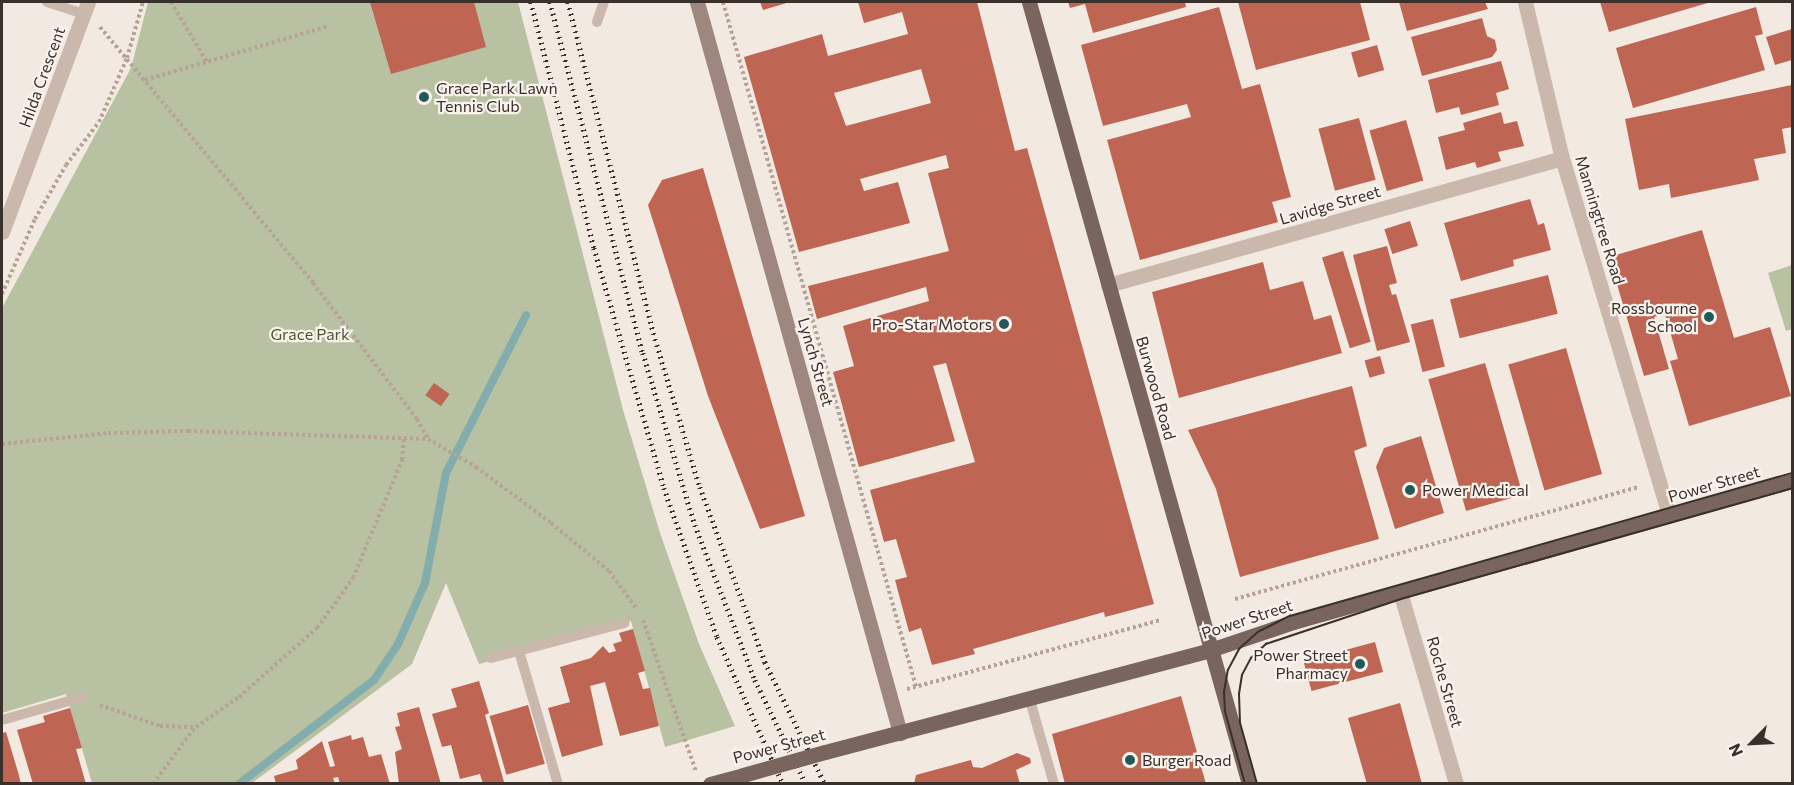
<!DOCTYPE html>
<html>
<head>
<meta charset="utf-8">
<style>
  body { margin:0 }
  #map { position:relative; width:1794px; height:785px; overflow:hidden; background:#f2e9e1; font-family:Commissioner,sans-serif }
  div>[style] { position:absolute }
  .green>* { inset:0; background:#b8c1a1 }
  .stream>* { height:8px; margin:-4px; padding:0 4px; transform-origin:4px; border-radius:4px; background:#82adac }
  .building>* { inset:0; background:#be6553; transform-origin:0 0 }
  .path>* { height:4px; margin-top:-2px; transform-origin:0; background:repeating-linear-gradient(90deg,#b6a297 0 3px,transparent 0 6px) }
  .lane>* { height:10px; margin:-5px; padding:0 5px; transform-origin:5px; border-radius:5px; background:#cab8ad }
  .street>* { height:15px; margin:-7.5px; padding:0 7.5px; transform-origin:7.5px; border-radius:7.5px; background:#cab8ad }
  .secondary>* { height:15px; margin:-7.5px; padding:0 7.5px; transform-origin:7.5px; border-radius:7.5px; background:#9d877e }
  .primary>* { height:15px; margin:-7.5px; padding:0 7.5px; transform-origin:7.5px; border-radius:7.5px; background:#79655e }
  .tram>* { height:1.5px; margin:-0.75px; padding:0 0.75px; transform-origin:0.75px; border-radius:0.75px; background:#392f2b }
  .rail>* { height:4.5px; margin-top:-2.25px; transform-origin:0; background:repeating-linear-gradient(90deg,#392f2b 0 1.5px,transparent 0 6px) }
  .primary-bridge>* { height:15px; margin:-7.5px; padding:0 7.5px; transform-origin:7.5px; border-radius:7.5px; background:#79655e }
  .dots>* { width:16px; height:16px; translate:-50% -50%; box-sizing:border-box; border:3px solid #faf3ed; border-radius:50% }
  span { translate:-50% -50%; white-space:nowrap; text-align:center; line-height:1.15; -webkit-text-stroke:4.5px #faf3ed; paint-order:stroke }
  .street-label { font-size:16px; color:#392f2b }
  .poi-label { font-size:16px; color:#392f2b }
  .left { translate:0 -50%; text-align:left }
  .right { translate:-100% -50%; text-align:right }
  .park-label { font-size:16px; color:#4b5531 }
  .frame { position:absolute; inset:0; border:3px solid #392f2b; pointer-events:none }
  .north { position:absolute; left:1722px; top:713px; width:60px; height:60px; -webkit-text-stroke:4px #faf3ed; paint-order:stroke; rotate:246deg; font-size:16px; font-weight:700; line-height:24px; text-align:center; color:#392f2b }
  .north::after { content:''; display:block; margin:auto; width:21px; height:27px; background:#392f2b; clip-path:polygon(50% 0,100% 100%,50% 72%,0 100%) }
</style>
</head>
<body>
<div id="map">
  <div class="green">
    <div style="clip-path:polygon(148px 2px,518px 2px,623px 410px,660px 533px,699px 644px,735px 726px,665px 747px,631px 621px,479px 664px,446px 583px,412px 664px,252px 783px,92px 783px,66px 694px,2px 713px,2px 308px,131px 68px)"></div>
    <div style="clip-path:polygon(1792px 265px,1792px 329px,1786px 331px,1768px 273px)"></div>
  </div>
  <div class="stream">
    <div style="left:239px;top:784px;width:170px;rotate:-37.6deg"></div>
    <div style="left:374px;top:680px;width:43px;rotate:-56.3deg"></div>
    <div style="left:398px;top:644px;width:67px;rotate:-66.1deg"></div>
    <div style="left:425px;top:583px;width:112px;rotate:-79.2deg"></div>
    <div style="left:446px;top:473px;width:177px;rotate:-63.1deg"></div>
  </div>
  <div class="building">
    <div style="clip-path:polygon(370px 2px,474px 2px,486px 47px,391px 74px)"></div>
    <div style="clip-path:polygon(760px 2px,790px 2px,763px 10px)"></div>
    <div style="clip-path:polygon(evenodd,858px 2px,977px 2px,1015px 151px,1027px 148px,1154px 604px,1105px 617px,1104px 612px,973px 649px,975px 654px,932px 665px,921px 628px,909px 632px,895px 580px,907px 577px,896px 539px,884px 542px,870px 490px,975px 462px,957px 401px,946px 363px,933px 366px,955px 441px,859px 467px,833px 372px,854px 366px,843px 326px,929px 301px,926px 287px,817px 319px,808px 286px,949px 251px,928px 173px,949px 168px,946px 155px,860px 179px,864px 191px,898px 182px,910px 223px,799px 252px,744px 57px,822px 34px,828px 56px,908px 34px,902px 12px,864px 23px,858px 2px,921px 69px,931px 103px,846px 126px,834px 93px,921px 69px)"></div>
    <div style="clip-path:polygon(1068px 2px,1185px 2px,1186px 7px,1093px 33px,1085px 4px,1070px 8px)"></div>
    <div style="clip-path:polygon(1238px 2px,1360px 2px,1370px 40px,1256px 70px)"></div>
    <div style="clip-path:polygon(1399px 2px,1485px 2px,1488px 9px,1407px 31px)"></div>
    <div style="clip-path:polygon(1600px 2px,1711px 2px,1609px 32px)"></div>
    <div style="clip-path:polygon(1219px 7px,1242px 89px,1260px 84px,1291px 197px,1272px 202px,1278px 222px,1140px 260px,1107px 140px,1191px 117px,1187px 104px,1103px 126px,1081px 45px)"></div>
    <div style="clip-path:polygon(1756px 7px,1763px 34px,1755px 36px,1765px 70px,1633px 108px,1616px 48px)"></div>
    <div style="clip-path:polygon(1482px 18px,1487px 36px,1495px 40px,1497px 50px,1492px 57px,1422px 76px,1411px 37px)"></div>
    <div style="clip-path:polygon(1792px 29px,1792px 60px,1775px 65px,1766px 37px)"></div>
    <div style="left:1377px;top:45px;width:26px;height:27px;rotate:74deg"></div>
    <div style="clip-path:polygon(1501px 61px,1509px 89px,1496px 93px,1499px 105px,1461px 115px,1459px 107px,1436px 113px,1428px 80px)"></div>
    <div style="clip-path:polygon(1792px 85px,1792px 127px,1782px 129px,1786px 153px,1754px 159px,1759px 180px,1671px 198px,1669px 184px,1639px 190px,1625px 119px)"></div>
    <div style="clip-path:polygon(1501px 112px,1504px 124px,1517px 121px,1524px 146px,1498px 152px,1501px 161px,1477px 168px,1475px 162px,1446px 170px,1438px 137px,1465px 130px,1463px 123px)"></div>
    <div style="left:1359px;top:118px;width:64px;height:42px;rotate:75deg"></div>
    <div style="left:1406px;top:120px;width:63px;height:38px;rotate:74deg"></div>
    <div style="clip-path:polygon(703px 168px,805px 516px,760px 529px,708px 396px,648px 205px,662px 180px)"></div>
    <div style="clip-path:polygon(1530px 199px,1538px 225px,1544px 223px,1551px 250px,1513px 260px,1514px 266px,1461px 281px,1444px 223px)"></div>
    <div style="left:1410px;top:221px;width:26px;height:27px;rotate:72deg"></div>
    <div style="clip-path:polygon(1702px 230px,1734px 338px,1770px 327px,1791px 396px,1689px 426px,1670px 361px,1678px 359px,1665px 314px,1654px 317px,1669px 369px,1644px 376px,1609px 257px)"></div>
    <div style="clip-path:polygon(1387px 246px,1397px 283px,1389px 285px,1392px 295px,1396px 294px,1410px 342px,1377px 351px,1353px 255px)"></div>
    <div style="left:1343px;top:251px;width:95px;height:22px;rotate:73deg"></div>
    <div style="clip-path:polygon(1263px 262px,1270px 290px,1303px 281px,1314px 320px,1331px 315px,1342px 353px,1179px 398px,1152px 292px)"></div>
    <div style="left:1548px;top:275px;width:40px;height:101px;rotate:76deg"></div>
    <div style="left:1433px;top:319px;width:49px;height:23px;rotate:76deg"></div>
    <div style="left:1566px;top:348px;width:131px;height:60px;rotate:74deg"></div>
    <div style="left:1380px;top:356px;width:18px;height:16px;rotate:74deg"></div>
    <div style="left:1485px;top:363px;width:137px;height:59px;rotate:74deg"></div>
    <div style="left:434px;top:383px;width:19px;height:15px;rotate:35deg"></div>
    <div style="clip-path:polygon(1352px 386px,1367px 446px,1354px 451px,1379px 539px,1240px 577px,1216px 489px,1188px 430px)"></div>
    <div style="clip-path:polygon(1421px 436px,1444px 513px,1395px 529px,1376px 467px,1384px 448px)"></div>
    <div style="clip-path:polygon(633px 629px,645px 671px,638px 673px,643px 689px,650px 688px,659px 726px,620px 736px,605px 682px,590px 686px,603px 745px,562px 757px,548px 708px,570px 702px,560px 667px,591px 658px,603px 646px,609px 653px,616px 651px,613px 644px,622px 641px,619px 633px)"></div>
    <div style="left:1375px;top:642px;width:31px;height:74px;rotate:75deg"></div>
    <div style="clip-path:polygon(479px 681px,489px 713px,485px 715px,504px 782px,500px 784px,483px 784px,480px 774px,460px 779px,451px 745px,442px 747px,432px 714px,457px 707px,451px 689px)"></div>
    <div style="clip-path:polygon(1181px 696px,1206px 784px,1065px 784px,1052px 734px)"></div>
    <div style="clip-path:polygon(1400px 703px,1422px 784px,1367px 784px,1348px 718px)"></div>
    <div style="left:528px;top:705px;width:61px;height:40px;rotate:74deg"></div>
    <div style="clip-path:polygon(419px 707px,441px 784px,399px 784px,395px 752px,402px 749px,395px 727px,400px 726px,397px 713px)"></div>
    <div style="clip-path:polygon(70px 708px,82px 748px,76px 749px,86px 784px,33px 784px,17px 730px,45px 722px,43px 716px)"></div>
    <div style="clip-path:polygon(6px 732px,18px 772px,21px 784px,2px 784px,2px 733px)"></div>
    <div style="clip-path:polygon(351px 735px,352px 740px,363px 737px,369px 757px,381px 754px,390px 784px,340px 784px,338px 777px,333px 778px,335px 784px,276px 784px,274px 776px,298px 769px,296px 760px,322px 741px,330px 767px,335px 766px,328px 742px)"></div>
    <div style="clip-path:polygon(1017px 753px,1030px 758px,1031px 763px,1016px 770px,1020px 784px,914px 784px,916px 775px,971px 760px,973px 767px,982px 768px)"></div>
  </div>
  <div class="path">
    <div style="left:171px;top:2px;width:70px;rotate:59deg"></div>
    <div style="left:723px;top:2px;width:712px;rotate:74.26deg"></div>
    <div style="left:100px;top:27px;width:333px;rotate:50.2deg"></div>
    <div style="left:313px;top:283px;width:171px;rotate:52.6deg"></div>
    <div style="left:417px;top:419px;width:23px;rotate:61deg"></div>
    <div style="left:145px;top:80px;width:191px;rotate:-16.4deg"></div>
    <div style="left:2px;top:294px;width:82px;rotate:-66.3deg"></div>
    <div style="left:35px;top:219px;width:62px;rotate:-60.1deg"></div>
    <div style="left:66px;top:165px;width:54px;rotate:-52.5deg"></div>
    <div style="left:99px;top:122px;width:70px;rotate:-66.4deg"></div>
    <div style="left:127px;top:58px;width:58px;rotate:-74.1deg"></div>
    <div style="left:2px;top:444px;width:107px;rotate:-5.9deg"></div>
    <div style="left:108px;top:433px;width:80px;rotate:-1.4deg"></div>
    <div style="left:188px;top:431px;width:240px;rotate:1.9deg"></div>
    <div style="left:428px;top:439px;width:56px;rotate:30.3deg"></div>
    <div style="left:476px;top:467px;width:94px;rotate:36.7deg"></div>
    <div style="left:551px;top:523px;width:75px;rotate:39.6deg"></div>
    <div style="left:609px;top:571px;width:46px;rotate:53.9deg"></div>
    <div style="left:1235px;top:599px;width:418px;rotate:-15.5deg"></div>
    <div style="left:643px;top:620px;width:160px;rotate:70.7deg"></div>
    <div style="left:907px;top:689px;width:263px;rotate:-15.2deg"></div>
    <div style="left:100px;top:705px;width:64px;rotate:19.3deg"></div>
    <div style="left:160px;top:726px;width:36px;rotate:2deg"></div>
    <div style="left:196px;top:727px;width:52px;rotate:-34.9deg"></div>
    <div style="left:239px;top:697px;width:104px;rotate:-41.5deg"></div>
    <div style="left:317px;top:628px;width:62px;rotate:-54.2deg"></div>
    <div style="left:353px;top:578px;width:128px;rotate:-67.4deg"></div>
    <div style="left:402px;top:460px;width:21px;rotate:-85deg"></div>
    <div style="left:153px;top:784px;width:71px;rotate:-53.6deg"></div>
  </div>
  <div class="lane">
    <div style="left:47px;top:2px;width:39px;rotate:18deg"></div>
    <div style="left:597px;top:22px;width:21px;rotate:-71deg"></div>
    <div style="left:519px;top:651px;width:139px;rotate:73.7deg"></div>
    <div style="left:491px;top:658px;width:138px;rotate:-14.7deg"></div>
    <div style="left:1029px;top:697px;width:91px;rotate:74deg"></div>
    <div style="left:2px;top:720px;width:84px;rotate:-15.9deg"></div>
  </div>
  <div class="street">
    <div style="left:1525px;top:2px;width:160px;rotate:76.7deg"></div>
    <div style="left:1562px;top:158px;width:373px;rotate:73.3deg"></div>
    <div style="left:2px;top:232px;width:246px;rotate:-69.5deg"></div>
    <div style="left:1108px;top:285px;width:471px;rotate:-15.6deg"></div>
    <div style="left:1400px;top:592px;width:200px;rotate:73.7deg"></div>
  </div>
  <div class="secondary">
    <div style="left:697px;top:2px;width:759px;rotate:74.48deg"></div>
  </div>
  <div class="primary">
    <div style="left:1029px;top:2px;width:812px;rotate:74.29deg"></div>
    <div style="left:825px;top:752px;width:398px;rotate:-14.8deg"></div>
    <div style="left:1210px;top:650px;width:88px;rotate:-18.6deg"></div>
    <div style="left:1293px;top:622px;width:519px;rotate:-15.78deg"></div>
    <div style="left:710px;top:784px;width:34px;rotate:-15deg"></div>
  </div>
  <div class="tram">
    <div style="left:1245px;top:784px;width:75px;rotate:-105.5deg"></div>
    <div style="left:1225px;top:712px;width:20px;rotate:-93deg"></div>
    <div style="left:1224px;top:692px;width:22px;rotate:-80deg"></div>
    <div style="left:1228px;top:670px;width:24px;rotate:-62deg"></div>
    <div style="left:1239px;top:649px;width:25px;rotate:-42deg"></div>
    <div style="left:1258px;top:632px;width:36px;rotate:-27deg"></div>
    <div style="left:1290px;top:616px;width:522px;rotate:-15.9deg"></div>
    <div style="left:1257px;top:784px;width:63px;rotate:-105.6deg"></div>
    <div style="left:1240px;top:723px;width:29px;rotate:-92deg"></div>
    <div style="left:1239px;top:694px;width:19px;rotate:-81deg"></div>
    <div style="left:1242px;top:675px;width:19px;rotate:-62deg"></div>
    <div style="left:1251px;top:658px;width:21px;rotate:-43deg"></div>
    <div style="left:1266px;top:644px;width:142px;rotate:-18.4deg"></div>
    <div style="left:1401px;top:599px;width:406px;rotate:-15.8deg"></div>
  </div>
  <div class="rail">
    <div style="left:531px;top:2px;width:254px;rotate:75.6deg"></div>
    <div style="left:594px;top:248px;width:250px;rotate:73.7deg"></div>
    <div style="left:664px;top:488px;width:158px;rotate:70.4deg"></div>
    <div style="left:717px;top:637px;width:161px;rotate:65.8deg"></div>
    <div style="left:550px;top:2px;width:363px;rotate:75.2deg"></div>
    <div style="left:643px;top:353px;width:180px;rotate:73.2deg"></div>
    <div style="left:695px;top:525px;width:166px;rotate:68.8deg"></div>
    <div style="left:755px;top:680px;width:116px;rotate:63.9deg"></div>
    <div style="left:568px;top:2px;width:354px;rotate:75.5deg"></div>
    <div style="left:657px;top:345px;width:148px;rotate:73.2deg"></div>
    <div style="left:700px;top:487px;width:187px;rotate:69.6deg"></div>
    <div style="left:765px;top:662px;width:136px;rotate:63.8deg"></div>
  </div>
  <div class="primary-bridge">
    <div style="left:743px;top:775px;width:85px;rotate:-15.7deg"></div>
  </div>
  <div class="dots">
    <div style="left:424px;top:97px;background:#235858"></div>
    <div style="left:1709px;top:317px;background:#235858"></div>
    <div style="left:1004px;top:324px;background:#235858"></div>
    <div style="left:1410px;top:490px;background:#235858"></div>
    <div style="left:1360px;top:664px;background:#235858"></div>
    <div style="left:1130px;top:760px;background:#235858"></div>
  </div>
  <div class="street-label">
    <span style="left:42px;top:77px;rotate:-70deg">Hilda Crescent</span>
    <span style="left:1330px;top:205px;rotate:-16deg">Lavidge Street</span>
    <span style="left:1600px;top:220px;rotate:73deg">Manningtree Road</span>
    <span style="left:816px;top:362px;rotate:74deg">Lynch Street</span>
    <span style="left:1156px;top:388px;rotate:74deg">Burwood Road</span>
    <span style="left:1714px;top:484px;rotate:-16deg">Power Street</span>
    <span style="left:1247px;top:619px;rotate:-18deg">Power Street</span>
    <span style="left:1445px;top:682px;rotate:74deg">Roche Street</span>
    <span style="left:779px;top:746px;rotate:-15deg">Power Street</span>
  </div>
  <div class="poi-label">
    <span class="left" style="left:436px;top:97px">Grace Park Lawn<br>Tennis Club</span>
    <span class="right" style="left:1697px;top:317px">Rossbourne<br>School</span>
    <span class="right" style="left:992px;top:324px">Pro-Star Motors</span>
    <span class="left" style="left:1422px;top:490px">Power Medical</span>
    <span class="right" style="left:1348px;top:664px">Power Street<br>Pharmacy</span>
    <span class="left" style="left:1142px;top:760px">Burger Road</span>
  </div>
  <div class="park-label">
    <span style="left:310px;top:334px">Grace Park</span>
  </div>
  <div class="frame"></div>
  <div class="north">N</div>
</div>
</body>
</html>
